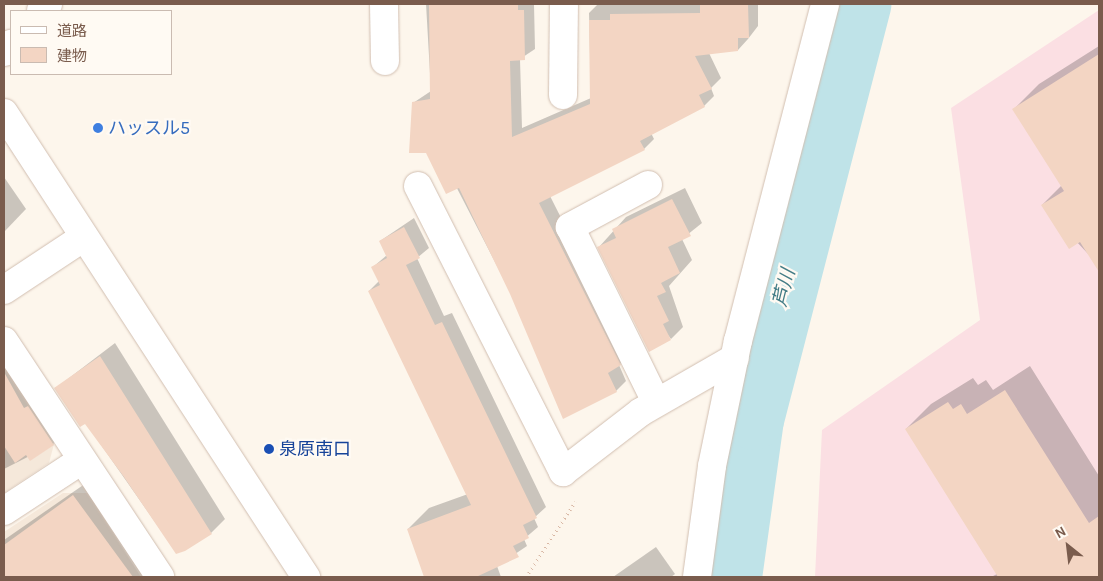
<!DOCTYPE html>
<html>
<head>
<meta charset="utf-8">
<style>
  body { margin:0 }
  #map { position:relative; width:1103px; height:581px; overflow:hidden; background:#fdf6ec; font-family:Karla,"Noto Sans JP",sans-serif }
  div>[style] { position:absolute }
  .residential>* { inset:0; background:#f5e8da }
  .medical>* { inset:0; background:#fbdfe3 }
  .shadow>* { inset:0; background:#0003 }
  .river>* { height:61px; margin:-30.5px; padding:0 30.5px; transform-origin:30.5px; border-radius:30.5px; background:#bfe3e8 }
  .building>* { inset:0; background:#f3d5c3 }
  .path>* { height:3px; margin-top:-1.5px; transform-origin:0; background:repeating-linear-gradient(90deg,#d9b8a5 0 1px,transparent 0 5px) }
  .roads { filter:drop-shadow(0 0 1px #d1beb0) drop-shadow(0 0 1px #d1beb0) }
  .minor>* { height:28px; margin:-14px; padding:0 14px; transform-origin:14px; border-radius:14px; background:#fff }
  .dots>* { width:14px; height:14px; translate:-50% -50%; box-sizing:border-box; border:2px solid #fffaf3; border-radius:50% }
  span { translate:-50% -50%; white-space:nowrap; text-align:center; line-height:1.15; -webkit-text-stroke:4.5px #fffaf3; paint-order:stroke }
  .shop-label { font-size:18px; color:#366cbe }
  .left { translate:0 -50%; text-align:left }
  .transit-label { font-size:18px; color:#164399 }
  .water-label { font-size:19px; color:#437c86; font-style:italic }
  .frame { position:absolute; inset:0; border:5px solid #7a5c4d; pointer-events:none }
  .legend { position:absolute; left:10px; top:10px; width:162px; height:65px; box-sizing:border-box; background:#fffaf3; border:1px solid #cabbb1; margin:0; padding:6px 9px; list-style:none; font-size:15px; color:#7a5c4d }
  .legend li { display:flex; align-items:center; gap:10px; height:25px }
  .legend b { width:25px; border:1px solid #cabbb1 }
  .north { position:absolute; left:1043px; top:521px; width:50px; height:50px; -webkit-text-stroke:4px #fffaf3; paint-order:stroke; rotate:331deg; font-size:14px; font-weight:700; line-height:20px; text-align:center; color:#7a5c4d }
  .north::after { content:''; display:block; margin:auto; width:18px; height:22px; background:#7a5c4d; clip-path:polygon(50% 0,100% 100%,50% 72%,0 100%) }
</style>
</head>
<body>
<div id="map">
  <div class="residential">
    <div style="clip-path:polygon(4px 365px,54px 444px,49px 463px,4px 493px)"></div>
    <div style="clip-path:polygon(63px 493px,88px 493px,141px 577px,4px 577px,4px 532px)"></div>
  </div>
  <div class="medical">
    <div style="clip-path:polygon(1099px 10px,1099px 577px,815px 577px,822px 430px,980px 320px,951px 108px)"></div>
  </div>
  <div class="shadow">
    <div style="clip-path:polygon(426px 4px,534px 4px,535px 49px,520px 59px,522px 128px,591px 98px,589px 13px,598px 4px,758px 4px,758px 26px,748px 39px,738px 50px,709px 53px,721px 78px,711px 88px,714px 96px,704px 106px,651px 133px,654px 139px,644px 149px,550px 196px,630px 354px,619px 365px,626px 381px,616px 391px,511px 293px,413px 103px,431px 91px)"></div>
    <div style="clip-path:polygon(1099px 46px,1099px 252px,1091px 257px,1042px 205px,1062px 185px,1014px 109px,1039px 84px)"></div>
    <div style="clip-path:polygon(4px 177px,26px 209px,4px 232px)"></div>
    <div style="clip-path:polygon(685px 188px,702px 223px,682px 239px,692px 260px,669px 286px,683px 327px,671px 339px,599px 247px,626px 217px)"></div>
    <div style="clip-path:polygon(414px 218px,429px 248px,417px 258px,444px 316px,452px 313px,546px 507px,534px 518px,538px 527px,524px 539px,527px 546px,497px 566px,501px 577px,425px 577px,408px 529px,429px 508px,468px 494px,369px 291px,379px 281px,373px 267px,387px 255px,380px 241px)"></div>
    <div style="clip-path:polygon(4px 343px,69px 429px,53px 444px,4px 469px)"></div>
    <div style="clip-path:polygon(115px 343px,225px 519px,211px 533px,176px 552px,85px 422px,56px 388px)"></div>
    <div style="clip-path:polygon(1030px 366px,1099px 476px,1099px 577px,991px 577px,997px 574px,906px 429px,931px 404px,973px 378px,978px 385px,986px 380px,993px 390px)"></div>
    <div style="clip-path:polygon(89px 481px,147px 573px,143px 577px,4px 577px,4px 540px)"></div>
    <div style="clip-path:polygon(656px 547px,675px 574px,671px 577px,613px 577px)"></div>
  </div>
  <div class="river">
    <div style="left:731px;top:577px;width:160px;rotate:-82.1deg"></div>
    <div style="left:753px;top:419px;width:429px;rotate:-75.5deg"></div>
  </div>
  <div class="building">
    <div style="clip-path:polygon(429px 4px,518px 4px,518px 10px,524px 10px,525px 60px,510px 61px,512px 137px,590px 104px,589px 20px,610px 20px,610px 14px,700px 13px,700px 5px,748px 4px,749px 38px,738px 38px,738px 51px,695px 56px,712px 89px,699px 95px,705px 107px,640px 141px,645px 150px,539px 203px,621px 365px,608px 373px,617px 392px,563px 419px,510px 294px,459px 188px,446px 194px,426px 153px,409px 153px,412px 102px,430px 99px)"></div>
    <div style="clip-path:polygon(1099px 54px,1099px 272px,1080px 242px,1069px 249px,1041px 205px,1064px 191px,1012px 109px)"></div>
    <div style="clip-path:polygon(672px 199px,691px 236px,668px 247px,680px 273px,661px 283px,666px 292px,657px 296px,669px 321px,663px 324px,671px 340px,649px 352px,597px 247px,616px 238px,612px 229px)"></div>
    <div style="clip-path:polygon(404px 227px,420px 258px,406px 265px,435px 325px,442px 322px,537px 518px,523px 525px,529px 538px,513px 546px,519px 557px,476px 577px,424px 577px,407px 529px,471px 505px,368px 291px,380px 285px,371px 267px,387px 258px,379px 241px)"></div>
    <div style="clip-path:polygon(100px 356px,212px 534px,185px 551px,176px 554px,124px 477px,85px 424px,80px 427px,54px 388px)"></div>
    <div style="clip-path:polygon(4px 372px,24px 408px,28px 406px,54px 445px,30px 461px,26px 455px,15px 463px,4px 446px)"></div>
    <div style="clip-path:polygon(1005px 390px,1089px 523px,1099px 516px,1099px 577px,998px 577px,905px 429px,948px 402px,953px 409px,961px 404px,967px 414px)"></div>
    <div style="clip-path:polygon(73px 495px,133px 577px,4px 577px,4px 545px)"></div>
  </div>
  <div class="path">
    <div style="left:526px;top:577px;width:90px;rotate:-56.8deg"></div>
  </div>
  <div class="roads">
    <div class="minor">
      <div style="left:384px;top:4px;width:57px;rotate:89deg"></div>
      <div style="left:41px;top:11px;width:10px;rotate:-45deg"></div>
      <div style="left:4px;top:52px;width:11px;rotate:-49deg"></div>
      <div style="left:563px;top:95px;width:91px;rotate:-89.4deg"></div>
      <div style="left:4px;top:113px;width:554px;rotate:56.94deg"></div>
      <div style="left:648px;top:185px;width:89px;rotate:151.7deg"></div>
      <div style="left:570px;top:227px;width:195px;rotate:63.8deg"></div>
      <div style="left:418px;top:186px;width:321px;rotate:63.1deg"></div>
      <div style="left:563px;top:472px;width:98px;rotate:-37.6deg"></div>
      <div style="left:641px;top:412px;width:108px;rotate:-29.9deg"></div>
      <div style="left:4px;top:290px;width:96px;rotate:-33.5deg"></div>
      <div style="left:4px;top:341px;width:283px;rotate:56.5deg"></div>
      <div style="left:4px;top:511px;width:93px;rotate:-33.2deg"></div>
      <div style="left:697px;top:577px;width:112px;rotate:-82.3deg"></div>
      <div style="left:712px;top:466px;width:128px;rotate:-78.3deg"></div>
      <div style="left:738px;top:341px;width:348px;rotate:-75.5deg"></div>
    </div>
  </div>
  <div class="dots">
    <div style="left:98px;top:128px;background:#3f7fe0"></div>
    <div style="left:269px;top:449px;background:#1a4fb4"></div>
  </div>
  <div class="shop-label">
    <span class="left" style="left:108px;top:128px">ハッスル5</span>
  </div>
  <div class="transit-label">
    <span class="left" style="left:279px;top:449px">泉原南口</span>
  </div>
  <div class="water-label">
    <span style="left:785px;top:288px;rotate:-76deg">芦川</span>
  </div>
  <div class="frame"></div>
  <ul class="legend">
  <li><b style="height:6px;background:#fff"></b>道路</li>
  <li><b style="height:14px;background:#f3d5c3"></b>建物</li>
  </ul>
  <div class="north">N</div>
</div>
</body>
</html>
